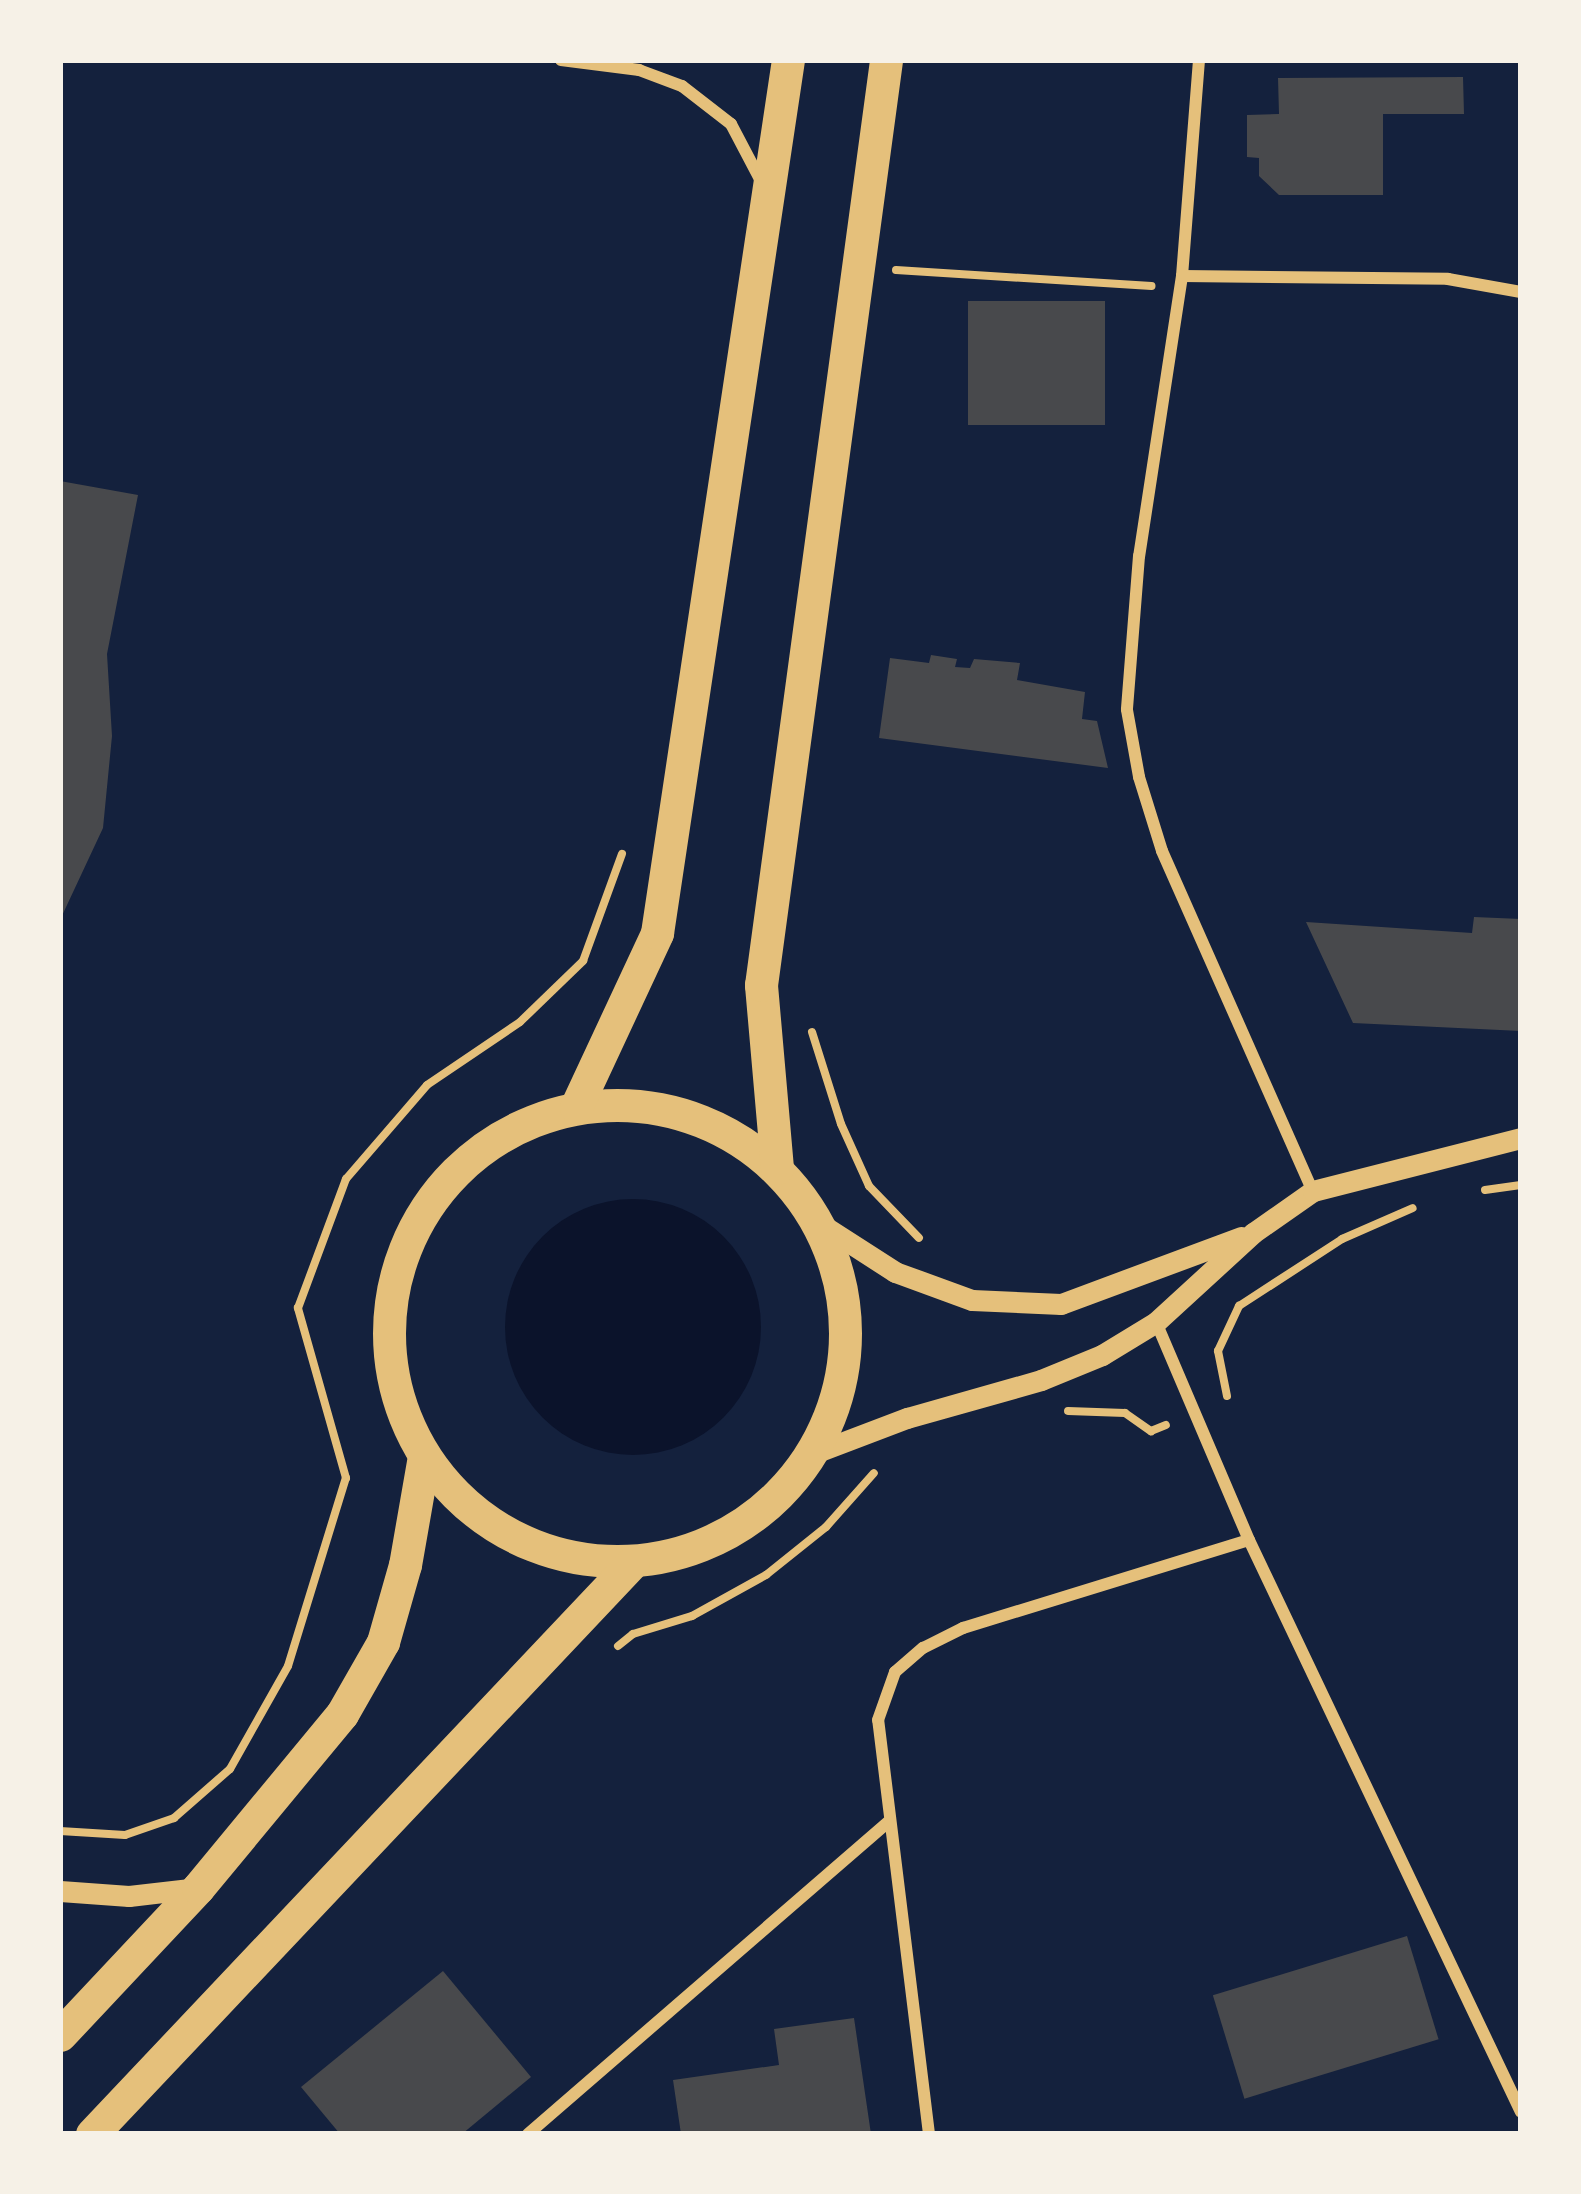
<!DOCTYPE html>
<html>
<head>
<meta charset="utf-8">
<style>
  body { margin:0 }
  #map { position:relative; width:1581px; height:2194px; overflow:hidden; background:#14213d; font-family:"Noto Sans",sans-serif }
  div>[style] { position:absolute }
  .water>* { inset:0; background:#0b132b }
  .round { border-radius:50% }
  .building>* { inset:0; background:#48494c; transform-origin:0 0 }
  .path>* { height:8px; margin:-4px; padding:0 4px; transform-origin:4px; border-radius:4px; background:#e5c07b }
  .minor>* { height:12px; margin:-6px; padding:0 6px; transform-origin:6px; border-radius:6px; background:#e5c07b }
  .tertiary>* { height:21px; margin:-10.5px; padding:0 10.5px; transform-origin:10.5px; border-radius:10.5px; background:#e5c07b }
  .trunk>* { height:33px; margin:-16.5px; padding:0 16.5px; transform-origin:16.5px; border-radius:16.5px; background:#e5c07b }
  .trunk>.ring { margin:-16.5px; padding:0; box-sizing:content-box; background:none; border:33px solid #e5c07b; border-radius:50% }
  span { translate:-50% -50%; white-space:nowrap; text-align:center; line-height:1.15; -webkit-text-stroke:9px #f6f1e7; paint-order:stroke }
  .frame { position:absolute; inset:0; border:63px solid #f6f1e7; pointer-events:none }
</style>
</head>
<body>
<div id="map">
  <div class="water">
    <div class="round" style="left:505px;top:1199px;width:256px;height:256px"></div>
  </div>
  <div class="building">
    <div style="clip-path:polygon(1463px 77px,1464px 114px,1383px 114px,1383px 195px,1279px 195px,1259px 176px,1259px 158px,1247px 157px,1247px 115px,1279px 114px,1278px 78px)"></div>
    <div style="left:1105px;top:301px;width:124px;height:137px;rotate:90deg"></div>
    <div style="clip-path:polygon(60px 481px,138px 495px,107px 654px,112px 736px,103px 828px,60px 920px)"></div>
    <div style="clip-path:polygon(931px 655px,957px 659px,955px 667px,970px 668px,974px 659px,1020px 663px,1017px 680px,1085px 692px,1082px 719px,1097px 721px,1108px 768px,879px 738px,890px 658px,929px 663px)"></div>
    <div style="clip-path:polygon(1474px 917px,1521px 919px,1521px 1031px,1353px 1023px,1306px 922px,1472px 933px)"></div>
    <div style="left:1407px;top:1936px;width:108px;height:203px;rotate:73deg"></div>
    <div style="clip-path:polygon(443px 1971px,531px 2077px,462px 2134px,340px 2134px,301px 2087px)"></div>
    <div style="clip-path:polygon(854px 2018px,871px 2134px,681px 2134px,673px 2080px,779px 2065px,774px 2029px)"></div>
  </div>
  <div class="path">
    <div style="left:896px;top:270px;width:256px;rotate:3.6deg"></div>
    <div style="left:812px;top:1032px;width:96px;rotate:72.5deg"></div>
    <div style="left:841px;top:1124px;width:68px;rotate:65.7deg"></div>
    <div style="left:869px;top:1186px;width:72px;rotate:46.1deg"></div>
    <div style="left:1485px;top:1190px;width:36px;rotate:-8deg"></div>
    <div style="left:1227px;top:1396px;width:46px;rotate:-101.3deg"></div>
    <div style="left:1218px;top:1351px;width:50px;rotate:-65deg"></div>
    <div style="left:1239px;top:1306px;width:123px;rotate:-33deg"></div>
    <div style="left:1342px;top:1239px;width:77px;rotate:-23.6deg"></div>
    <div style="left:1068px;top:1411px;width:57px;rotate:2deg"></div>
    <div style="left:1125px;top:1413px;width:32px;rotate:35deg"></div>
    <div style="left:1151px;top:1431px;width:16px;rotate:-22deg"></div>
    <div style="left:618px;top:1646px;width:19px;rotate:-39deg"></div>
    <div style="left:633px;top:1634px;width:62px;rotate:-17deg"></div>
    <div style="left:692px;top:1616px;width:85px;rotate:-29deg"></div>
    <div style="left:766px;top:1575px;width:77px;rotate:-38.7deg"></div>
    <div style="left:826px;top:1527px;width:72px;rotate:-48.4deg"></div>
    <div style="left:60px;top:1831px;width:65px;rotate:3.5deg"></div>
    <div style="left:125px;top:1835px;width:52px;rotate:-19.1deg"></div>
    <div style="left:174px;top:1818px;width:74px;rotate:-41.2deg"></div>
    <div style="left:230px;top:1769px;width:118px;rotate:-60.6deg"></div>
    <div style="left:288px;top:1666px;width:197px;rotate:-72.9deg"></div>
    <div style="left:346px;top:1478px;width:177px;rotate:-105.8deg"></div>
    <div style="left:298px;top:1308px;width:138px;rotate:-69.6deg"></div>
    <div style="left:346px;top:1179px;width:124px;rotate:-49.2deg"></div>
    <div style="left:427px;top:1085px;width:112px;rotate:-34.1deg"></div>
    <div style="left:520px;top:1022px;width:88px;rotate:-44.1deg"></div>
    <div style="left:583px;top:961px;width:114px;rotate:-70deg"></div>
  </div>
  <div class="minor">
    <div style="left:561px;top:60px;width:79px;rotate:7.3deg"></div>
    <div style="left:639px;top:70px;width:46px;rotate:20.4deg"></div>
    <div style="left:682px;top:86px;width:62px;rotate:37.8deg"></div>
    <div style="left:731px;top:124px;width:67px;rotate:62.3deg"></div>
    <div style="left:1199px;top:60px;width:217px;rotate:94.5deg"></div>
    <div style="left:1182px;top:276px;width:283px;rotate:98.7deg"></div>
    <div style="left:1139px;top:556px;width:154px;rotate:94.5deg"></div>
    <div style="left:1127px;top:710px;width:68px;rotate:79.8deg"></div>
    <div style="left:1139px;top:777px;width:77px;rotate:72.7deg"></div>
    <div style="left:1162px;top:851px;width:372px;rotate:66.1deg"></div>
    <div style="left:1182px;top:276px;width:266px;rotate:0.6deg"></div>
    <div style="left:1448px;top:279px;width:74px;rotate:10.1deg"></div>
    <div style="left:1156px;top:1322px;width:237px;rotate:66.9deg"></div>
    <div style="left:1249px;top:1540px;width:633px;rotate:64.57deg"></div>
    <div style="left:528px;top:2134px;width:476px;rotate:-40.9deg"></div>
    <div style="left:929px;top:2134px;width:417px;rotate:-97deg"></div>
    <div style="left:878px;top:1720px;width:51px;rotate:-70.5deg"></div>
    <div style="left:895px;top:1672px;width:37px;rotate:-41deg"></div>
    <div style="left:923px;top:1648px;width:45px;rotate:-26.6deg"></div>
    <div style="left:963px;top:1628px;width:299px;rotate:-17.1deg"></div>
  </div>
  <div class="tertiary">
    <div style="left:816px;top:1221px;width:94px;rotate:32.8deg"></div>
    <div style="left:895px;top:1272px;width:82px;rotate:20deg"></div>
    <div style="left:972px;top:1300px;width:89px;rotate:2.6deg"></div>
    <div style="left:1061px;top:1304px;width:192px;rotate:-20.4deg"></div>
    <div style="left:812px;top:1454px;width:102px;rotate:-20.8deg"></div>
    <div style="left:907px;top:1418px;width:139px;rotate:-15.8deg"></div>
    <div style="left:1041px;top:1380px;width:66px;rotate:-22.3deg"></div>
    <div style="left:1102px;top:1355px;width:63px;rotate:-31.4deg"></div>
    <div style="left:1156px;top:1322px;width:132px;rotate:-42.5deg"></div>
    <div style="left:1253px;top:1233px;width:73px;rotate:-35deg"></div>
    <div style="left:1313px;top:1191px;width:215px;rotate:-14.3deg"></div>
    <div style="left:60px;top:1891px;width:69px;rotate:4.1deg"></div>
    <div style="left:129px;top:1896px;width:68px;rotate:-6.7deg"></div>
  </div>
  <div class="trunk">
    <div class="ring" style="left:389px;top:1105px;width:423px;height:423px"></div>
    <div style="left:576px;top:1107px;width:192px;rotate:-65deg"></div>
    <div style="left:657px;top:933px;width:883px;rotate:-81.47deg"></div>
    <div style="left:777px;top:1168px;width:184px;rotate:-95deg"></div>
    <div style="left:761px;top:985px;width:933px;rotate:-82.3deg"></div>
    <div style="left:60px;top:2035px;width:202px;rotate:-46.8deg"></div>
    <div style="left:198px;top:1888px;width:226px;rotate:-50.4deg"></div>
    <div style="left:342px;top:1714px;width:83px;rotate:-60.3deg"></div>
    <div style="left:383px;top:1642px;width:80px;rotate:-74.1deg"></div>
    <div style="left:405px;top:1565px;width:111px;rotate:-80.1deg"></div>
    <div style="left:92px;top:2134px;width:787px;rotate:-46.6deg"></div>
  </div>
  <div class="frame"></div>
</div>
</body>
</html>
